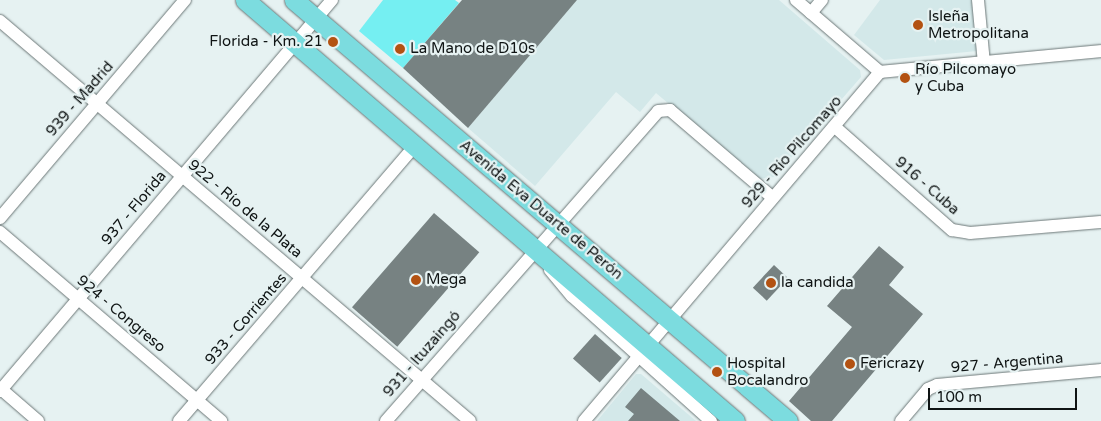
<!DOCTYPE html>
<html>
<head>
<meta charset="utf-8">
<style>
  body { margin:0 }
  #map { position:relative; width:1101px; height:421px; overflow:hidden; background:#e6f2f2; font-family:"Varela Round",sans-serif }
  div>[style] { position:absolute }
  .built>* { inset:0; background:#d3e8e9 }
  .green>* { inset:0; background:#75eff2 }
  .building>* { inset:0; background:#778282; transform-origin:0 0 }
  .roads { filter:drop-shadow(0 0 1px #6c7777) drop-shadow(0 0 1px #6c7777) }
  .street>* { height:12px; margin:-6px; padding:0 6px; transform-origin:6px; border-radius:6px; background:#fff }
  .primary>* { height:19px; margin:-9.5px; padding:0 9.5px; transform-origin:9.5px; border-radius:9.5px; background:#7cdcdf }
  .dots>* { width:14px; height:14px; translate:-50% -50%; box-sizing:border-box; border:2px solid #e6f2f2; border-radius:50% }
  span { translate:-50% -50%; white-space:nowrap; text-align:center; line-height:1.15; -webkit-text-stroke:4.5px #e6f2f2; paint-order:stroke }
  .poi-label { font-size:15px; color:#0f1414 }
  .left { translate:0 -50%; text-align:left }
  .right { translate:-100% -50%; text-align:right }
  .street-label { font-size:15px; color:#0f1414 }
  .scale { position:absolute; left:928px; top:388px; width:149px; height:22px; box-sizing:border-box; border:2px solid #0f1414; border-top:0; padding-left:6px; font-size:15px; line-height:18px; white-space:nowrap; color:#0f1414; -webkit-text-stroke:4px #e6f2f2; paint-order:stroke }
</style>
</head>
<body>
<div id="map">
  <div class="built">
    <div style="clip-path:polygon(577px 0,779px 0,860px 70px,861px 77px,774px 177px,758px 179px,656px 93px,640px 112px,616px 92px,535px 186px,468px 128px)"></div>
    <div style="clip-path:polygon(880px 0,972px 0,977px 51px,884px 60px,854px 35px)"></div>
    <div style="clip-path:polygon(636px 374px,641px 374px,696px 421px,597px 421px)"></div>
  </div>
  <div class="green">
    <div style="clip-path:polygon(383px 0,455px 0,459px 3px,403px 68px,359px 31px)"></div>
  </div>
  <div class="building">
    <div style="clip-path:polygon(462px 0,577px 0,468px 128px,403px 68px)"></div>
    <div style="left:434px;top:213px;width:60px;height:125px;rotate:41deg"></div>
    <div style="clip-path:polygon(879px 246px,904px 267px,889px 285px,923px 314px,832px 421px,811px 421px,789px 401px,852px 327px,827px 306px)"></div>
    <div style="left:774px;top:265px;width:19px;height:31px;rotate:43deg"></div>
    <div style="left:595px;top:334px;width:36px;height:33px;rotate:42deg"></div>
    <div style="clip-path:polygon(641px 388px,680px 421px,628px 421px,634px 414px,625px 407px)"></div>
  </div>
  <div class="roads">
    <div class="street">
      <div style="left:796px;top:0;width:111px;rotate:40.6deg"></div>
      <div style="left:978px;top:0;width:64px;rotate:84.6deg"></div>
      <div style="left:811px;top:13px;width:17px;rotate:-50deg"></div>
      <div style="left:0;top:21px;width:617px;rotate:40.4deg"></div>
      <div style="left:835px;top:127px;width:156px;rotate:41.4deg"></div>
      <div style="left:952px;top:230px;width:18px;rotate:9deg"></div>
      <div style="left:970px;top:233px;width:131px;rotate:-4.8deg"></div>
      <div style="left:0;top:218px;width:286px;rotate:-49.7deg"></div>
      <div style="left:0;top:232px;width:291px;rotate:40.5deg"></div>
      <div style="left:550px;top:270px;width:34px;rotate:50deg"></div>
      <div style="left:572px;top:296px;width:187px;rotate:42deg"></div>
      <div style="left:1px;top:389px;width:49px;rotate:40.9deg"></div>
      <div style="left:0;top:391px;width:513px;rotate:-49.67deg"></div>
      <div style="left:179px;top:421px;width:362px;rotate:-49.4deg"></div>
      <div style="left:386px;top:421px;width:412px;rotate:-48.7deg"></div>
      <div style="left:658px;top:111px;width:12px;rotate:-5deg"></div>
      <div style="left:670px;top:110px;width:135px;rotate:40.5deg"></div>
      <div style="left:584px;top:421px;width:458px;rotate:-49.7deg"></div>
      <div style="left:880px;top:72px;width:222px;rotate:-5.4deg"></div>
      <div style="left:901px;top:421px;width:42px;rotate:-49.8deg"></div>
      <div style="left:928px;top:389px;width:10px;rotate:-24deg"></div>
      <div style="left:937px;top:385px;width:165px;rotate:-5.2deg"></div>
    </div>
    <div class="primary">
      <div style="left:245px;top:0;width:646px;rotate:40.67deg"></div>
      <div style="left:294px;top:0;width:649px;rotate:40.44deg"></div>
    </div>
  </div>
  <div class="dots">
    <div style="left:918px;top:25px;background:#b35212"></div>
    <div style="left:333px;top:42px;background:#b35212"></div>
    <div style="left:400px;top:49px;background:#b35212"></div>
    <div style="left:905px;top:78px;background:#b35212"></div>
    <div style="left:416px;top:280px;background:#b35212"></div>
    <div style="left:771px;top:283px;background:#b35212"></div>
    <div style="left:850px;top:364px;background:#b35212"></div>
    <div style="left:717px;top:372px;background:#b35212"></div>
  </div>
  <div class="poi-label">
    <span class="left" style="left:928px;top:25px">Isleña<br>Metropolitana</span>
    <span class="right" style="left:323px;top:42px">Florida - Km. 21</span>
    <span class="left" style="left:410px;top:49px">La Mano de D10s</span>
    <span class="left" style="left:915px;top:78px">Río Pilcomayo<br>y Cuba</span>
    <span class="left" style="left:426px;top:280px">Mega</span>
    <span class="left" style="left:781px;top:283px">la candida</span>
    <span class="left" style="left:727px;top:372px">Hospital<br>Bocalandro</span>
    <span class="left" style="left:860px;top:364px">Fericrazy</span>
  </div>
  <div class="street-label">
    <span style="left:80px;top:99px;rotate:-49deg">939 - Madrid</span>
    <span style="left:792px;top:152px;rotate:-49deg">929 - Río Pilcomayo</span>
    <span style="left:927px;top:186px;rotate:41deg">916 - Cuba</span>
    <span style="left:134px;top:208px;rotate:-50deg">937 - Florida</span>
    <span style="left:245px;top:209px;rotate:40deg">922 - Río de la Plata</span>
    <span style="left:541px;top:210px;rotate:40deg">Avenida Eva Duarte de Perón</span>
    <span style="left:121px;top:314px;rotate:40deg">924 - Congreso</span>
    <span style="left:246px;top:319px;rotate:-49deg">933 - Corrientes</span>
    <span style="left:422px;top:354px;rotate:-49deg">931 - Ituzaingó</span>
    <span style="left:1007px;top:363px;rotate:-5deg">927 - Argentina</span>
  </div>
  <div class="scale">100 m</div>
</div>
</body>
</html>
